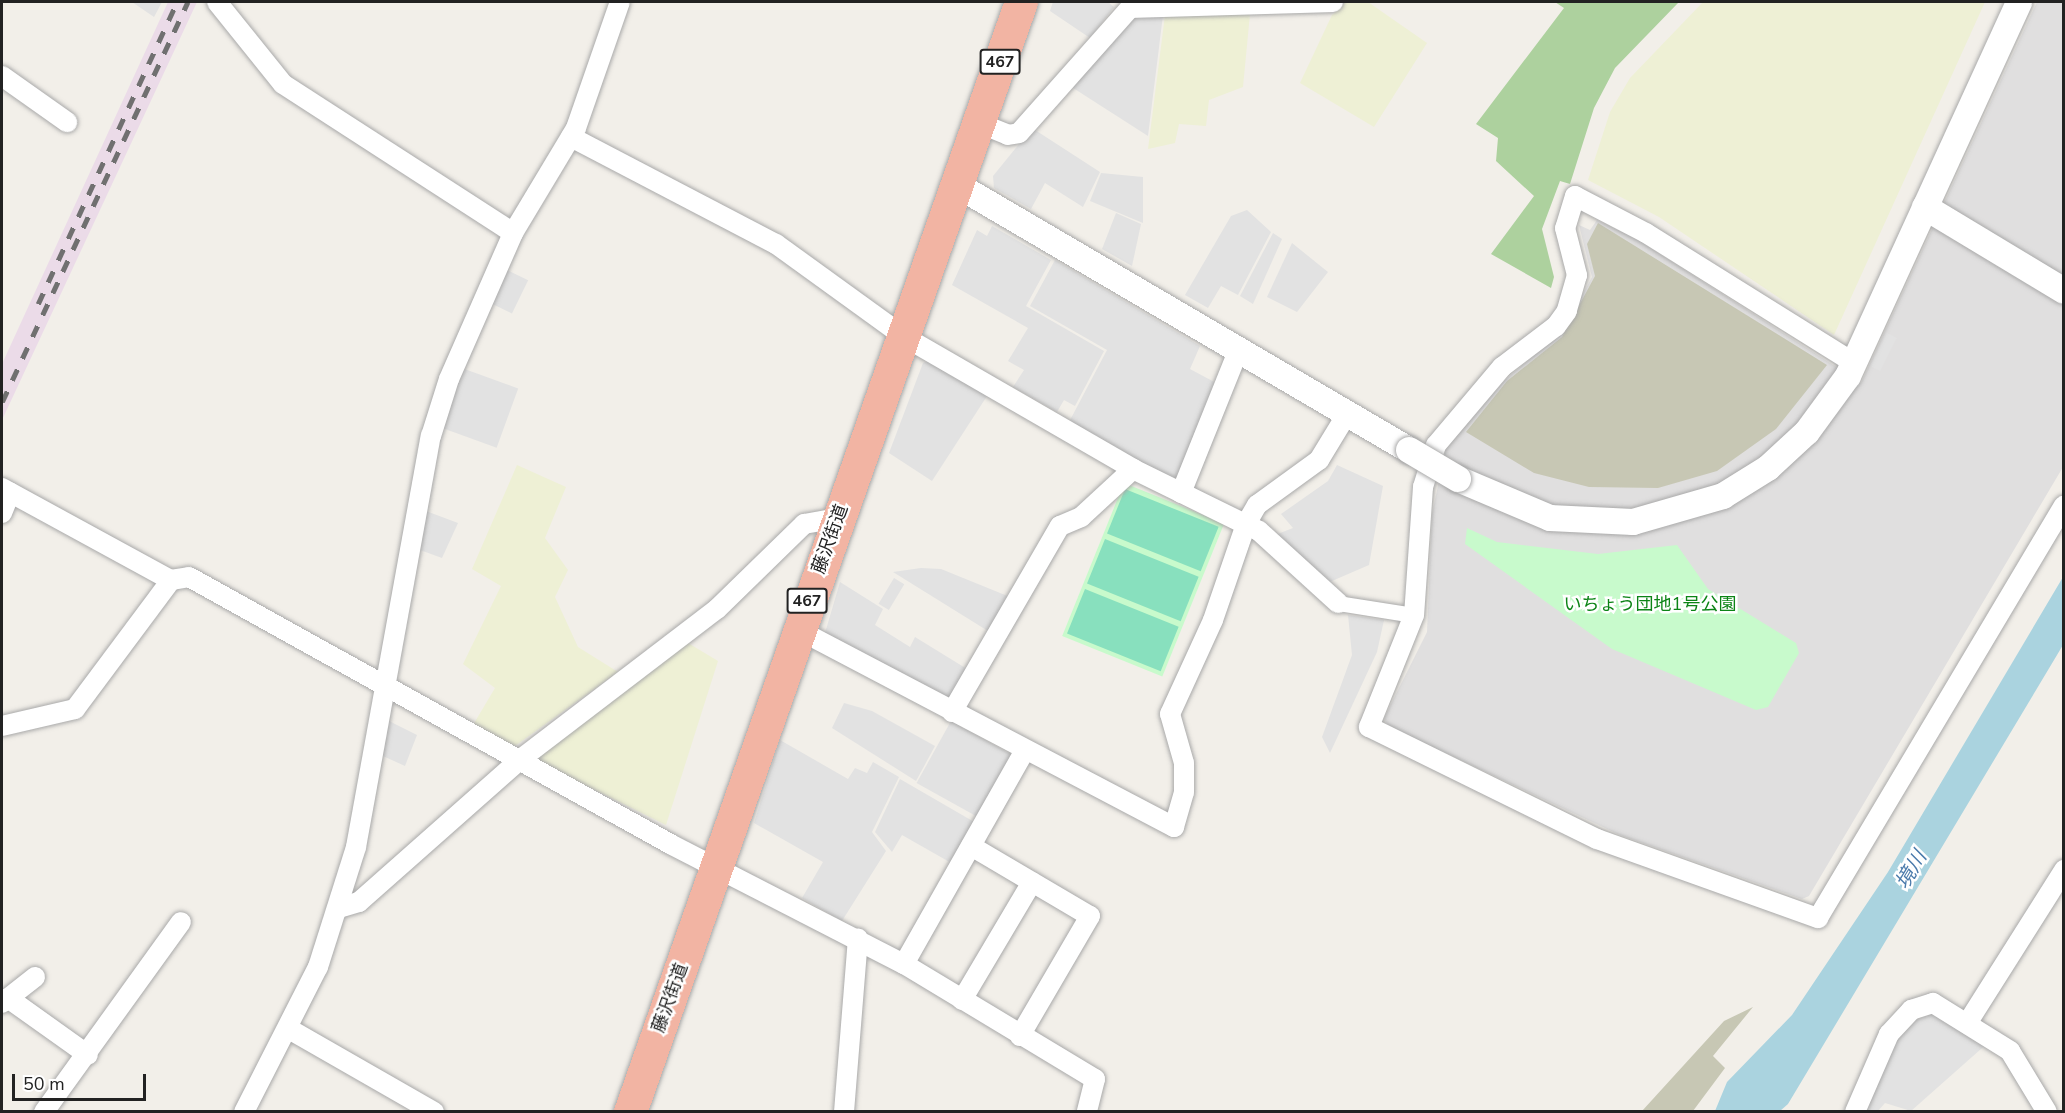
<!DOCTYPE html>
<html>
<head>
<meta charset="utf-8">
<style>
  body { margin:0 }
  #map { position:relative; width:2065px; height:1113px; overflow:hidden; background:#f2efe9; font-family:"Nunito Sans","Noto Sans JP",sans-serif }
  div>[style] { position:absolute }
  .residential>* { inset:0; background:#e0dfdf }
  .industrial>* { inset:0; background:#ebdbe8 }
  .construction>* { inset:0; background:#c7c7b4 }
  .farmland>* { inset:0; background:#eef0d5 }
  .forest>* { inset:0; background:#add19e }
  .park>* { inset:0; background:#c8facc; transform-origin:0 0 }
  .pitch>* { inset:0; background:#88e0be; transform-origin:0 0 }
  .parking>* { inset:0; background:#e2e2e2; transform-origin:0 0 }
  .water>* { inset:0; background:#aad3df }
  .roads { filter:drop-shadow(0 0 2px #a9a9a9) drop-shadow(0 0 2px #a9a9a9) }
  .pedestrian>* { height:15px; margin:-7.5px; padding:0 7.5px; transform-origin:7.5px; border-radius:7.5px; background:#fff }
  .minor>* { height:20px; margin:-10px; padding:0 10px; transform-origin:10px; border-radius:10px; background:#fff }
  .tertiary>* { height:26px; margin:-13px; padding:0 13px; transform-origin:13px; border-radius:13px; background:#fff }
  .trunk>* { height:33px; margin:-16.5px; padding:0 16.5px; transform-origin:16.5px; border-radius:16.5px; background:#f2b4a3 }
  .rail>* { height:4.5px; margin-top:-2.25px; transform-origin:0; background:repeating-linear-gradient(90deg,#707070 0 12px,transparent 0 24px) }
  .bridges { filter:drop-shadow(0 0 2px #a9a9a9) drop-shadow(0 0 2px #a9a9a9) }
  .tertiary-bridge>* { height:26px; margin:-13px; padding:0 13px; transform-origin:13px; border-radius:13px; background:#fff }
  span { translate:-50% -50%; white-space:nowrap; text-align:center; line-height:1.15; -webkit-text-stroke:5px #fff; paint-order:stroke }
  .shield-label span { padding:2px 4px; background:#fff; border:2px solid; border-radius:4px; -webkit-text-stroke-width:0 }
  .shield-label { font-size:16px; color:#222; font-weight:700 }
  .street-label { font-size:18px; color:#222 }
  .park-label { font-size:18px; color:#0c8416 }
  .water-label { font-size:20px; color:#4a7aab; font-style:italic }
  .frame { position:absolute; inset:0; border:3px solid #222; pointer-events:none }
  .scale { position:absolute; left:12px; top:1074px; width:134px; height:27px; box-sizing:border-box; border:3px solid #222; border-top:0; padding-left:8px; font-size:18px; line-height:21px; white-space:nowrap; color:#222; -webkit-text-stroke:4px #fff; paint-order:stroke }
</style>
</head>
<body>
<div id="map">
  <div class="residential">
    <div style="clip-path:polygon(2037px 2px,2063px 2px,2063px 467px,1809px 896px,1802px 899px,1620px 835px,1388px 726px,1384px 718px,1427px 632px,1432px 514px,1446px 448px,1505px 380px,1562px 332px,1592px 277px,1579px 225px,1590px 230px,1597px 220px,1638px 240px,1861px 383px)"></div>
  </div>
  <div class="industrial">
    <div style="clip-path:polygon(168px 2px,197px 2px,2px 420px,2px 364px)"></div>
  </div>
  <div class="construction">
    <div style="clip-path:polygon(1598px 223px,1827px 365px,1776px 429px,1717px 471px,1658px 488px,1589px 487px,1534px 473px,1466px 432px,1507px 381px,1562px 337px,1595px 276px,1587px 244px)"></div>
    <div style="clip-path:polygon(1753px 1007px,1713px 1056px,1725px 1068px,1693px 1111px,1642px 1111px,1724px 1021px)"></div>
  </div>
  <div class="farmland">
    <div style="clip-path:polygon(1346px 2px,1368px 2px,1427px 43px,1374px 127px,1300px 83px,1332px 15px)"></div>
    <div style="clip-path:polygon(1703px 2px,1985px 2px,1834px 335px,1659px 217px,1588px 180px,1610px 112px,1630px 78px)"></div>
    <div style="clip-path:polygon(1250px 14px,1243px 87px,1209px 100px,1206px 126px,1179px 124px,1175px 143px,1148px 149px,1165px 15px)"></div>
    <div style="clip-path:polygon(517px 465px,566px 487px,545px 538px,568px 570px,555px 597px,578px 647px,618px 672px,515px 746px,473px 725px,495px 688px,463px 664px,501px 586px,472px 569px)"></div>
    <div style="clip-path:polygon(688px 643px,718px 661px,666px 825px,528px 757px)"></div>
  </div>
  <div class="forest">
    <div style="clip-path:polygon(1555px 2px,1679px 2px,1615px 68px,1594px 108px,1570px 184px,1560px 181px,1542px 229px,1554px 277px,1551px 288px,1491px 254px,1534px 196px,1496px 161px,1498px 138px,1476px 124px,1564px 8px)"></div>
  </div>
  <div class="park">
    <div style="left:1124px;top:483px;width:108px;height:165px;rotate:22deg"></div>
    <div style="clip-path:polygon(1467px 528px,1497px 542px,1598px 554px,1677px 545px,1708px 589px,1796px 643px,1799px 653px,1768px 707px,1756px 710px,1612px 649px,1465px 544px)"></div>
  </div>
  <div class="pitch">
    <div style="left:1125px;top:489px;width:101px;height:48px;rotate:22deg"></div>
    <div style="left:1105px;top:539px;width:101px;height:48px;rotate:22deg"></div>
    <div style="left:1085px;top:589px;width:101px;height:48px;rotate:22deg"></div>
  </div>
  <div class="parking">
    <div style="clip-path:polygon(132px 2px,162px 2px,154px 17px)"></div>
    <div style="clip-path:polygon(1053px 2px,1108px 2px,1114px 7px,1090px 38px,1050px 11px)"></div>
    <div style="clip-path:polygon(1163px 15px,1148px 136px,1070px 86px,1126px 19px)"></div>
    <div style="clip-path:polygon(1032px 128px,1100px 172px,1083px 207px,1045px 183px,1031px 209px,994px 188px,993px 176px)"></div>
    <div style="clip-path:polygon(1101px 173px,1143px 177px,1143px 223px,1090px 201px)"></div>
    <div style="clip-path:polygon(1247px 210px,1271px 232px,1238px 295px,1221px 286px,1208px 308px,1185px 295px,1231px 216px)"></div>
    <div style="clip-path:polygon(1116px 213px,1141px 224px,1132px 266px,1102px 249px)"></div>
    <div style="clip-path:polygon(992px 226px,1051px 260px,1026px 306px,1104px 351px,1075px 406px,1064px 400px,1057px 412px,1013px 387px,1024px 370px,1008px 361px,1028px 328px,952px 285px,977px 230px,987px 236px)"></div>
    <div style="clip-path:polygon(1273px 233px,1282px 239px,1253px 304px,1240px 296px)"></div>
    <div style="clip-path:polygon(1292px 243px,1328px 272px,1297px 312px,1267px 297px)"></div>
    <div style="clip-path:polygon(1055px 260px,1200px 346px,1190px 369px,1218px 384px,1180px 483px,1068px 424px,1107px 350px,1030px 306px)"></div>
    <div style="left:503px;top:268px;width:28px;height:37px;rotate:26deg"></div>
    <div style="left:1887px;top:333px;width:11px;height:37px;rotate:27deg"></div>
    <div style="clip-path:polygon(931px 360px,989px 393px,932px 481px,889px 453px,923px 363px)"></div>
    <div style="left:459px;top:367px;width:63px;height:63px;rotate:20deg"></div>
    <div style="clip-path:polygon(1337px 465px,1383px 486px,1369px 565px,1325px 584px,1275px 535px,1293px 528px,1281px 514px,1328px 481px)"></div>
    <div style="clip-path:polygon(426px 511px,458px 523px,442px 558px,420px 550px)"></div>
    <div style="clip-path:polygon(921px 568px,941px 569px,1010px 597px,988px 631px,893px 572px)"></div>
    <div style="left:894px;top:578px;width:12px;height:30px;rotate:31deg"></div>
    <div style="clip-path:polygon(840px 582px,883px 609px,875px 625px,910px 647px,915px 637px,967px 669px,949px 699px,825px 633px)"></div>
    <div style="clip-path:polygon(1348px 615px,1384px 620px,1377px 652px,1330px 753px,1322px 737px,1352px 655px)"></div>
    <div style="clip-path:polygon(844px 703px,872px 711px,935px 746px,916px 781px,832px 728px)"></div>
    <div style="clip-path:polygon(389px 721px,417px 735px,405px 766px,383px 756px)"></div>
    <div style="left:951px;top:721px;width:72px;height:71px;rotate:29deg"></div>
    <div style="clip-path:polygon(780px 740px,848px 779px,855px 768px,867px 773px,873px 762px,899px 777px,872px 832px,886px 851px,842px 921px,802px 898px,823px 862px,754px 823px)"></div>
    <div style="clip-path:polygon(900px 779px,976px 823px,953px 864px,902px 835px,892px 852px,875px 832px)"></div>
    <div style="clip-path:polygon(1937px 1012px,1990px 1041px,1911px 1111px,1885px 1103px,1878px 1111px,1865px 1112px,1886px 1052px,1916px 1020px)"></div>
  </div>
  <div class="water">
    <div style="clip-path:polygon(2063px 577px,2063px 645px,1788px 1104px,1780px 1111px,1715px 1111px,1727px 1082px,1792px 1015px,1888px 872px)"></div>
  </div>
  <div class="roads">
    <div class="pedestrian">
      <div style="left:1338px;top:603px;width:77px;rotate:9deg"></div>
    </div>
    <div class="minor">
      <div style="left:217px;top:2px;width:105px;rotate:51.2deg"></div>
      <div style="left:283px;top:84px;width:274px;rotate:32.9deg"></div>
      <div style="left:2px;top:76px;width:80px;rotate:35.3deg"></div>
      <div style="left:979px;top:123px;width:31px;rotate:22deg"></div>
      <div style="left:1008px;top:135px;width:11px;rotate:-10deg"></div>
      <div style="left:1019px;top:133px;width:167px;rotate:-48.4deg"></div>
      <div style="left:1130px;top:8px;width:203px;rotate:-1.7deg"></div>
      <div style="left:571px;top:137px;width:231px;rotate:27.6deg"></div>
      <div style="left:776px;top:244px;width:157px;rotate:35.9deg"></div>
      <div style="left:903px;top:336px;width:266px;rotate:30deg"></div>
      <div style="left:1133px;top:469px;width:140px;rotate:26.2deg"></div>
      <div style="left:1259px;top:531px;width:107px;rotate:42.3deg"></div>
      <div style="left:1854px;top:363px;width:245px;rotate:-148deg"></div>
      <div style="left:1646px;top:233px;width:80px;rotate:-152.5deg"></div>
      <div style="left:1575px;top:196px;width:34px;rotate:107deg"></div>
      <div style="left:1565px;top:228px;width:49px;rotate:75.7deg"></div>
      <div style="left:1577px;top:275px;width:37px;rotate:106deg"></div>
      <div style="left:1567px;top:311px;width:19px;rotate:126deg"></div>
      <div style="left:1556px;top:326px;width:68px;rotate:142.8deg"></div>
      <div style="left:1502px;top:367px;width:102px;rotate:130.2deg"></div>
      <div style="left:1436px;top:445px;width:44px;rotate:107.2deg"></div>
      <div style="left:1423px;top:487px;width:128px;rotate:94deg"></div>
      <div style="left:1414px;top:615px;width:121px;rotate:111.9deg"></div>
      <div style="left:1369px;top:727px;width:254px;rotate:26.2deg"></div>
      <div style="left:1597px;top:839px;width:235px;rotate:19.7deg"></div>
      <div style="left:1818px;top:918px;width:480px;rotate:-59.2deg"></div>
      <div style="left:2px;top:488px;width:192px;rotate:28.6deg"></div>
      <div style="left:171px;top:580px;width:18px;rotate:-9deg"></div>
      <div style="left:189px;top:577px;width:552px;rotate:29.02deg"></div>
      <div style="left:672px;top:845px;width:261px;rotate:27.2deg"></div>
      <div style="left:904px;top:964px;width:223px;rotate:31.1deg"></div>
      <div style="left:1095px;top:1079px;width:34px;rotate:104deg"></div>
      <div style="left:1181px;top:493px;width:155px;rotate:-68.1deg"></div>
      <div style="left:2px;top:513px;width:22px;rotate:-68deg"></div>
      <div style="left:797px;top:629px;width:426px;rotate:27.7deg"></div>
      <div style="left:1174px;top:827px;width:36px;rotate:-74deg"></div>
      <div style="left:1184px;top:792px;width:29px;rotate:-90deg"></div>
      <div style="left:1184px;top:763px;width:51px;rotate:-105.9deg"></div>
      <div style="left:1170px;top:714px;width:103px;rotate:-65.4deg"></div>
      <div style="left:1213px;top:620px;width:102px;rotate:-71deg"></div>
      <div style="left:1246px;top:524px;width:22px;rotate:-60deg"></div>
      <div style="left:1257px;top:505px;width:77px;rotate:-36deg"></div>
      <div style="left:1319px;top:460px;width:54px;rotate:-58.7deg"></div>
      <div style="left:952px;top:712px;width:215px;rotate:-59.9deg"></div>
      <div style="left:1060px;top:526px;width:23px;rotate:-23deg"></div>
      <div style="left:1081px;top:517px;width:71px;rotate:-42.7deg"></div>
      <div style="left:2px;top:726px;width:75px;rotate:-13.1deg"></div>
      <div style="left:75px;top:709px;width:161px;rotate:-53.3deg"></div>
      <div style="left:971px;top:846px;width:138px;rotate:30.5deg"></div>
      <div style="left:1090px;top:916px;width:139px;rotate:120.3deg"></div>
      <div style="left:339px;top:908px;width:21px;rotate:-17deg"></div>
      <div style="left:359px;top:902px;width:217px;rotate:-41.5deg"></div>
      <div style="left:522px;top:758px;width:245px;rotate:-37.4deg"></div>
      <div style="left:717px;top:609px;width:122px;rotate:-44.3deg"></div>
      <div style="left:804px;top:524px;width:34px;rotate:-10deg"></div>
      <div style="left:904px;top:964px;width:244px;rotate:-60.5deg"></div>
      <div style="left:8px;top:998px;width:98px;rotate:35.5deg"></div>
      <div style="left:962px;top:1000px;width:137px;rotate:-59.3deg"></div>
      <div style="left:2px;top:1003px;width:42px;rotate:-38.2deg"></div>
      <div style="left:1968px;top:1022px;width:180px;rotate:-57.7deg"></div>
      <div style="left:289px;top:1029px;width:167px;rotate:29.8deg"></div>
      <div style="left:44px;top:1112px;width:234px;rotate:-54.2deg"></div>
      <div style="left:244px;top:1112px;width:163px;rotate:-63deg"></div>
      <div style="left:318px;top:967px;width:126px;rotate:-72.4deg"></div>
      <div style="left:356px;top:847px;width:418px;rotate:-79.7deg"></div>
      <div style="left:431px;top:436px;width:60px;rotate:-72.5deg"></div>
      <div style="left:449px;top:379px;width:159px;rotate:-66.3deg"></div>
      <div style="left:513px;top:233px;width:122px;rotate:-59deg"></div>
      <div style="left:576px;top:128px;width:133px;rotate:-70.8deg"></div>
      <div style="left:844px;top:1112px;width:174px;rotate:-85.4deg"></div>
      <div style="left:1855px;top:1112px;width:85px;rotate:-66.4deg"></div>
      <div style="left:1889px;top:1034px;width:33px;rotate:-47deg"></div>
      <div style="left:1911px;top:1010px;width:23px;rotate:-18deg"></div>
      <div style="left:1933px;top:1003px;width:91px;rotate:31.9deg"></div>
      <div style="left:2010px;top:1051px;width:71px;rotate:58.8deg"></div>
    </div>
    <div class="tertiary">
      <div style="left:957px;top:185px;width:524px;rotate:30.38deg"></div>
      <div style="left:1925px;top:207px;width:162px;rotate:31.1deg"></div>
      <div style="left:1458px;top:479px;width:100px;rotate:23deg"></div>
      <div style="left:1550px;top:518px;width:83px;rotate:2.8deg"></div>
      <div style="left:1633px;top:522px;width:94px;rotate:-16.1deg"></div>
      <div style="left:1723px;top:496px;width:53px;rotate:-31.9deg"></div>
      <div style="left:1768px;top:468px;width:53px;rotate:-42.7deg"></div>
      <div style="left:1807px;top:432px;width:69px;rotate:-53.8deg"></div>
      <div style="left:1848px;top:376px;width:411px;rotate:-65.4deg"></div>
    </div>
    <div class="trunk">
      <div style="left:630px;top:1112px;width:1177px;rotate:-70.6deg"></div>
    </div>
  </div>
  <div class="rail">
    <div style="left:38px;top:304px;width:332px;rotate:-65.3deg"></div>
    <div style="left:2px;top:402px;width:441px;rotate:-65.1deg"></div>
  </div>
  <div class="bridges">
    <div class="tertiary-bridge">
      <div style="left:1409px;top:450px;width:57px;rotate:30.6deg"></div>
    </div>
  </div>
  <div class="shield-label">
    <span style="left:1000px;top:62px">467</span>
    <span style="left:807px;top:601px">467</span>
  </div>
  <div class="street-label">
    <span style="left:830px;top:539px;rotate:-70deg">藤沢街道</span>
    <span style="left:670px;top:998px;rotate:-70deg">藤沢街道</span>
  </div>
  <div class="park-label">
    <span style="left:1650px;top:604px">いちょう団地1号公園</span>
  </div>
  <div class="water-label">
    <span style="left:1911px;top:870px;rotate:-59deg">境川</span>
  </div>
  <div class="frame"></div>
  <div class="scale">50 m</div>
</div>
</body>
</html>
